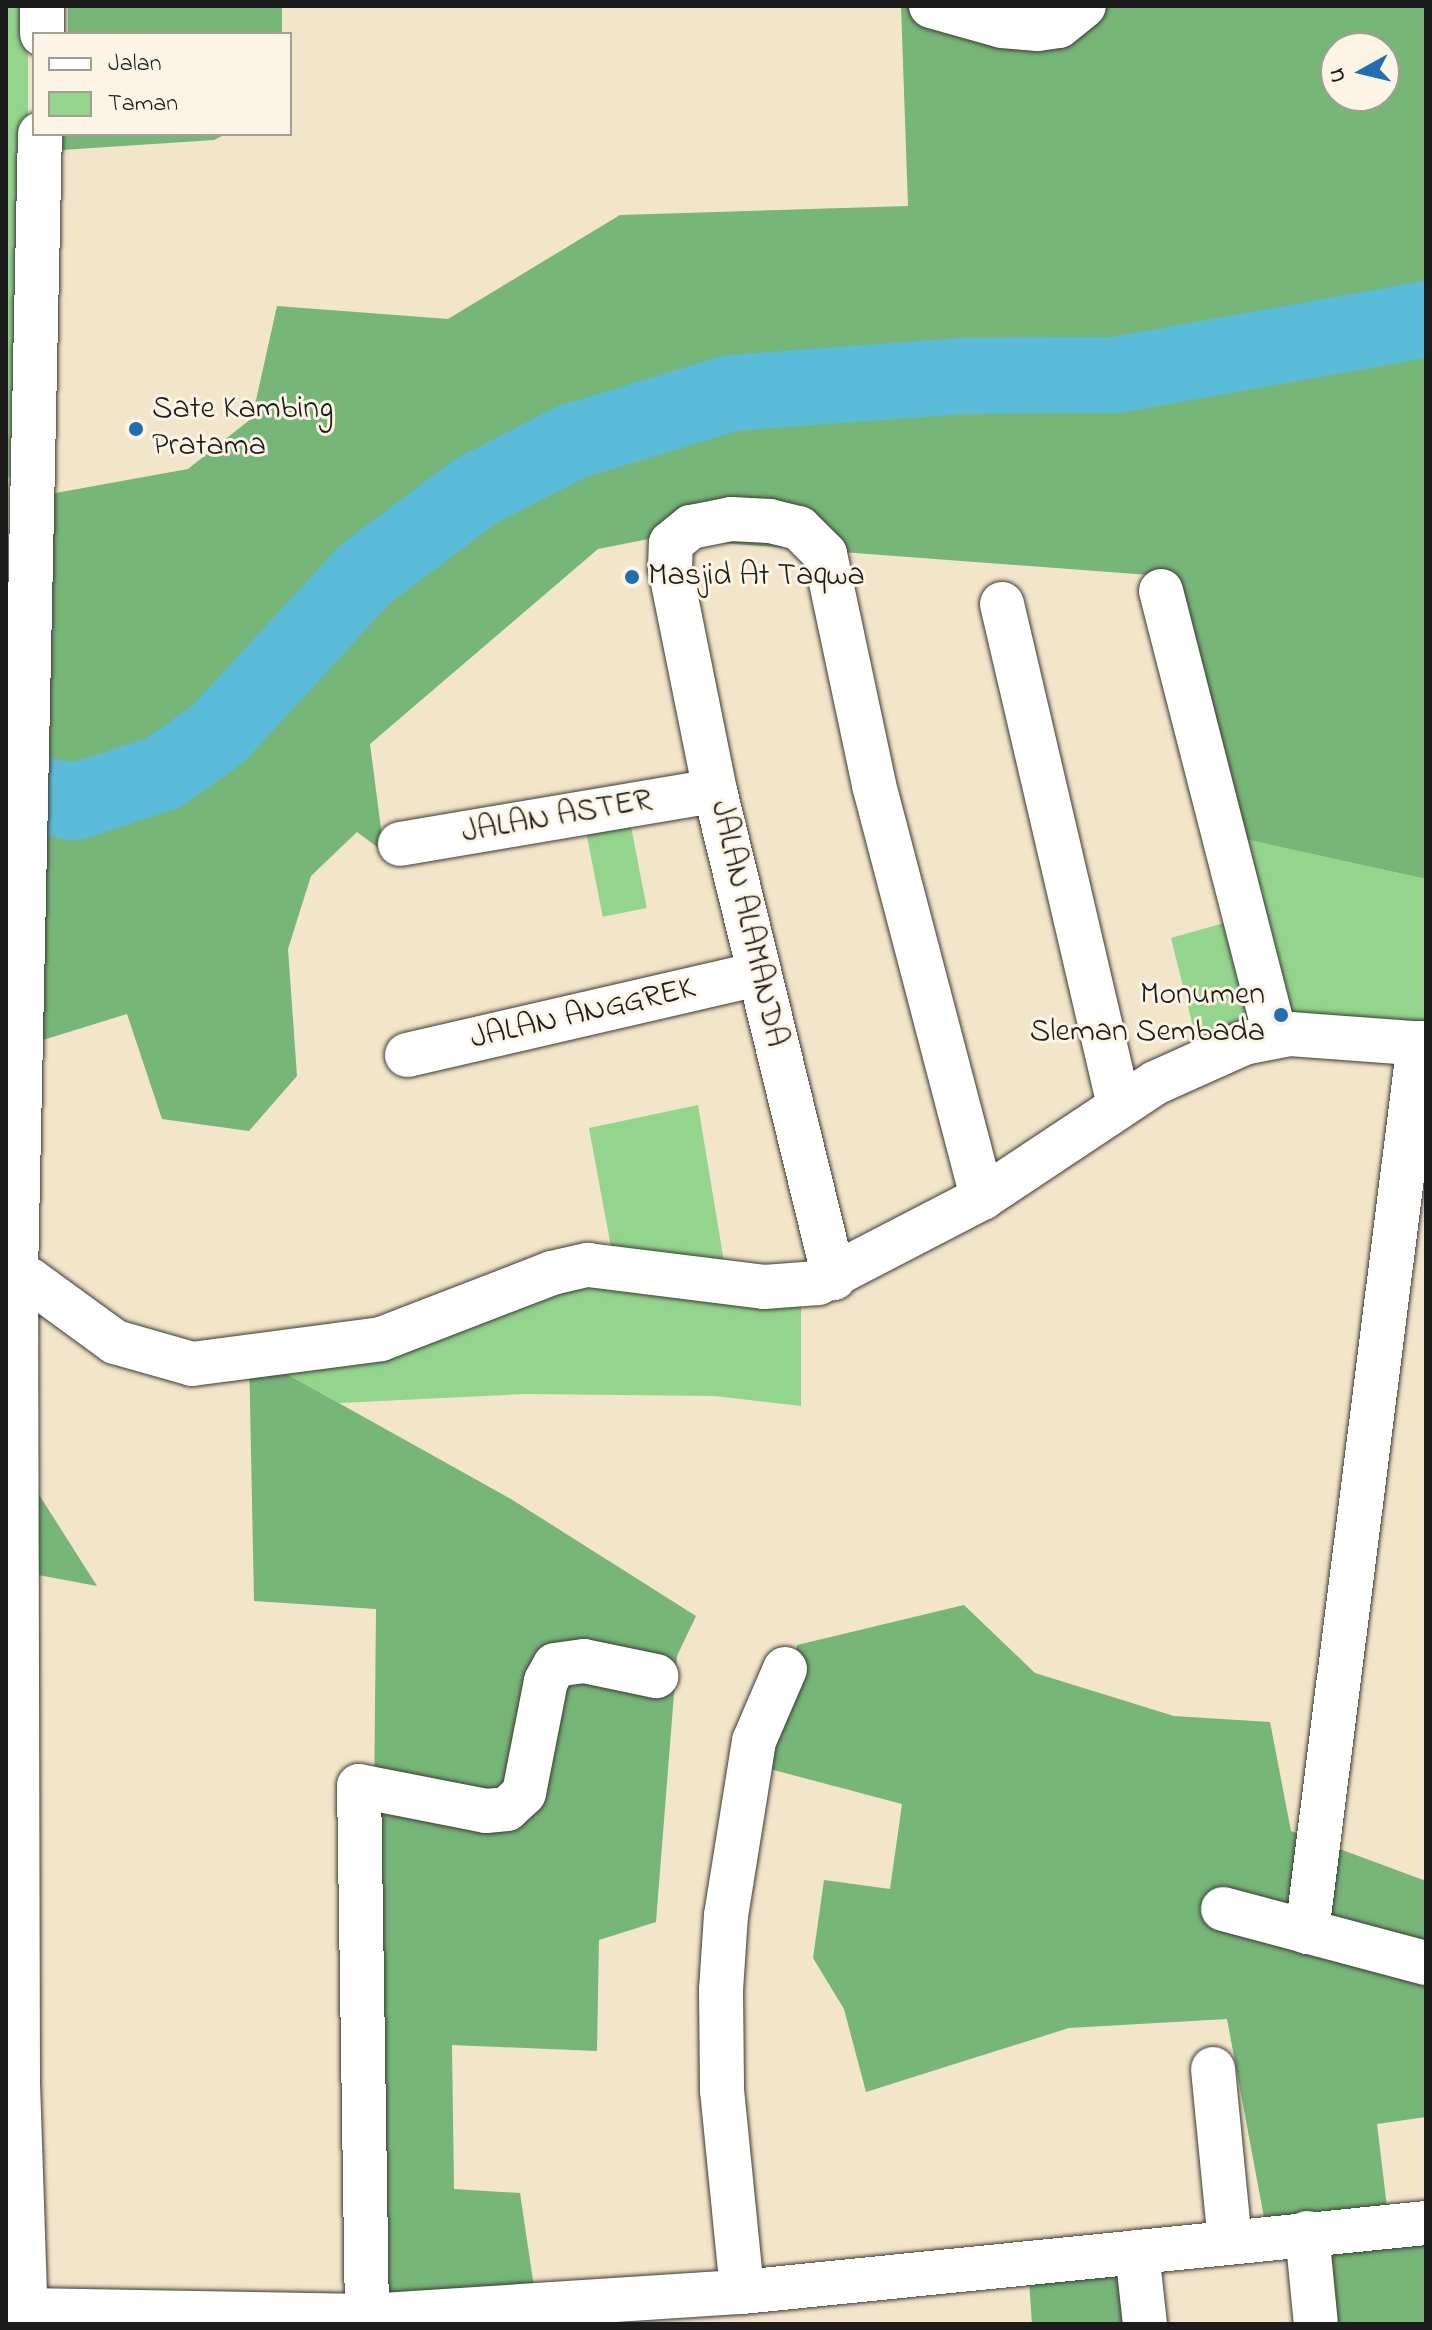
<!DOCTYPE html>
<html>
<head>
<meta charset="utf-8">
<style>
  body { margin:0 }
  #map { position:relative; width:1432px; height:2330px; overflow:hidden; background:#f3e5c9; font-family:"Indie Flower",sans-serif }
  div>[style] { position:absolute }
  .green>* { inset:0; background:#93d58d; transform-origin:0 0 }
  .forest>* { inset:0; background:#76b678; transform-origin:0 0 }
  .river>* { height:76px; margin:-38px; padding:0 38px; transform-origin:38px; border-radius:38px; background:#5bbcda }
  .roads { filter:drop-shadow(0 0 2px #3c3a36) drop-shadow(0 0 2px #3c3a36) }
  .minor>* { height:44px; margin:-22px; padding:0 22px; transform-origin:22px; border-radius:22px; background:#fff }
  .dots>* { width:22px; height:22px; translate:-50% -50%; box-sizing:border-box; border:4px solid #fcf5e5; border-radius:50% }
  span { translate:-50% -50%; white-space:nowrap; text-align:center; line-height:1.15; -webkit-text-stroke:6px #fcf5e5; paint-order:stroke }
  .poi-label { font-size:32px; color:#1c1c1c }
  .left { translate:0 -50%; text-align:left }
  .right { translate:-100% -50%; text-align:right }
  .street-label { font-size:32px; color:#1c1c1c }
  .frame { position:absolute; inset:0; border:8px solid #1c1c1c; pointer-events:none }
  .legend { position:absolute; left:32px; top:32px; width:260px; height:104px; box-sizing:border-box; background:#fcf5e5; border:2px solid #a29e95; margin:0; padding:10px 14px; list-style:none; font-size:24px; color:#1c1c1c }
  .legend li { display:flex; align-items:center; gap:16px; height:40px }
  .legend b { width:40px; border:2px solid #a29e95 }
  .north { position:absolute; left:1320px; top:32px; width:80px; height:80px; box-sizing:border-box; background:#fcf5e5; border:2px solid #a29e95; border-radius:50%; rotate:262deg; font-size:22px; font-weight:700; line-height:32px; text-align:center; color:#1c1c1c }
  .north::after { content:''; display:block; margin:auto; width:28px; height:36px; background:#1f6fb2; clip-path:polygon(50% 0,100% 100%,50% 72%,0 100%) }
</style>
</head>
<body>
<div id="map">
  <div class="green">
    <div style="left:6px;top:6px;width:22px;height:471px"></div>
    <div style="left:627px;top:806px;width:104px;height:45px;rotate:79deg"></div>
    <div style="clip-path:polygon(1226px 835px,1426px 879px,1426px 1044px,1199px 1051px,1171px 938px,1245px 917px)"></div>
    <div style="clip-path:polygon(698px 1105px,726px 1274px,801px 1276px,801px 1406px,715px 1396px,525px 1394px,339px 1403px,249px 1353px,613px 1258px,589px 1128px)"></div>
  </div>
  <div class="forest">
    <div style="left:68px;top:6px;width:214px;height:28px"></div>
    <div style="clip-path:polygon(evenodd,901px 6px,1426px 6px,1426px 879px,1226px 835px,1149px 575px,654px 538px,598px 549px,370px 744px,384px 852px,357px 832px,311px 876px,288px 949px,297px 1076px,249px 1131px,162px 1119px,127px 1014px,30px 1044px,6px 825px,6px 646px,43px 650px,50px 494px,188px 469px,252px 418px,277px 306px,448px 319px,620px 215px,908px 206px,901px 6px,1336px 48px,1384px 48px,1384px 96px,1336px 96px,1336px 48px)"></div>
    <div style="clip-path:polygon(63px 134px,226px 134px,214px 140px,62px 150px)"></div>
    <div style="clip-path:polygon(249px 1353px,511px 1499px,696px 1616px,677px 1656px,656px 1922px,599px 1940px,597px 2051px,452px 2045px,454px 2189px,520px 2193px,536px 2301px,607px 2300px,602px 2324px,146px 2324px,369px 2305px,376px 1609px,254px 1601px)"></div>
    <div style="clip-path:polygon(24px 1471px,97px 1586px,6px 1569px)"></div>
    <div style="clip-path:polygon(964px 1605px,1035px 1673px,1174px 1716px,1270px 1722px,1291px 1831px,1426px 1881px,1426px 2117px,1377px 2124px,1389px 2224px,1426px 2221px,1426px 2324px,1313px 2324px,1303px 2236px,1268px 2239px,1227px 2019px,1069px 2028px,866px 2092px,844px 2009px,813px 1958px,824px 1880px,890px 1889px,902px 1804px,766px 1768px,797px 1645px)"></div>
    <div style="clip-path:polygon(1140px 2253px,1147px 2324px,1032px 2324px,1028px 2266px)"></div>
  </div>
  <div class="river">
    <div style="left:6px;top:787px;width:70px;rotate:12.4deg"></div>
    <div style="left:74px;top:802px;width:94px;rotate:-18deg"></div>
    <div style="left:163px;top:773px;width:67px;rotate:-35.3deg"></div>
    <div style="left:218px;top:734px;width:216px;rotate:-47.4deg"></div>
    <div style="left:364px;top:575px;width:140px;rotate:-36.9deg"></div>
    <div style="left:476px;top:491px;width:107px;rotate:-27.3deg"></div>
    <div style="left:571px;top:442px;width:167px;rotate:-17deg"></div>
    <div style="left:731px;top:393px;width:232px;rotate:-4.2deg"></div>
    <div style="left:962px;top:376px;width:154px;rotate:-0.4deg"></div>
    <div style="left:1116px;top:375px;width:315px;rotate:-10.2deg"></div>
  </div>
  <div class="roads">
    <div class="minor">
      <div style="left:931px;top:6px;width:74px;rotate:15.7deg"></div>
      <div style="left:1002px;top:26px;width:36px;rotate:5deg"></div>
      <div style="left:1038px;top:29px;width:21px;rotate:-8deg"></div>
      <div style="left:1059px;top:26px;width:32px;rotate:-39deg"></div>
      <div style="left:42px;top:34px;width:28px;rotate:-90deg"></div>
      <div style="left:1161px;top:591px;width:457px;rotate:75.6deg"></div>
      <div style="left:1002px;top:604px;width:514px;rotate:76.86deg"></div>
      <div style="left:400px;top:844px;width:319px;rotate:-9.6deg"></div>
      <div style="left:407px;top:1055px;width:361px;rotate:-13deg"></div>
      <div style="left:16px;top:1275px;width:15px;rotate:20deg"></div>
      <div style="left:30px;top:1280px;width:105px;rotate:36.1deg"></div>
      <div style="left:115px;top:1342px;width:80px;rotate:15.9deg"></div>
      <div style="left:192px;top:1364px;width:191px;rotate:-7.5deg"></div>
      <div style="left:381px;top:1339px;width:183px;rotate:-21.1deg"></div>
      <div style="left:552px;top:1273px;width:37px;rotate:-13deg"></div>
      <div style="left:588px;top:1265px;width:177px;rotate:7.1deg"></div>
      <div style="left:764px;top:1287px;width:54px;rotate:-4.2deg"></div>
      <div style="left:818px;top:1283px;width:185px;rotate:-27.4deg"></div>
      <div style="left:982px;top:1198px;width:208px;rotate:-33.6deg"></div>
      <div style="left:1155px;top:1083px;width:98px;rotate:-24.2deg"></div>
      <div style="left:1244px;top:1043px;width:47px;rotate:-11.1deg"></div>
      <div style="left:1290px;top:1034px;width:136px;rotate:4.2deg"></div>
      <div style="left:834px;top:1278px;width:501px;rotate:-103.73deg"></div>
      <div style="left:715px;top:791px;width:227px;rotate:-101.4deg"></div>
      <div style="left:670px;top:568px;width:25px;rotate:-88deg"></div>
      <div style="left:671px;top:543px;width:26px;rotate:-39deg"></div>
      <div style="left:691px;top:527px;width:41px;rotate:-11.3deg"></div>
      <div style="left:731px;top:519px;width:39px;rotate:3deg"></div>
      <div style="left:770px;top:521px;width:30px;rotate:14deg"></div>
      <div style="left:799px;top:528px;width:37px;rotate:45deg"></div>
      <div style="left:825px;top:554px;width:236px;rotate:78deg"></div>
      <div style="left:874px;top:785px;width:427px;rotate:75.3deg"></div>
      <div style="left:785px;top:1669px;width:78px;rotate:113.3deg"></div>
      <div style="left:754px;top:1741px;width:176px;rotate:99.1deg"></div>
      <div style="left:726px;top:1915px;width:75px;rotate:93.8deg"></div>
      <div style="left:721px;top:1990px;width:100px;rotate:89.4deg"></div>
      <div style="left:722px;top:2090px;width:203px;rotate:84.3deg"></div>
      <div style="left:742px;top:2292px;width:687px;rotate:-5.76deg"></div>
      <div style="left:1223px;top:1909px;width:210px;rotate:14.9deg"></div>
      <div style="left:1307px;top:1932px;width:896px;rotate:-82.82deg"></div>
      <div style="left:1213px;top:2069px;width:173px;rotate:84.4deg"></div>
      <div style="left:1307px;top:2233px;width:91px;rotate:84.4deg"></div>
      <div style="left:1137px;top:2252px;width:72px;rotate:83.7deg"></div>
      <div style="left:25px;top:2310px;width:342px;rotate:1deg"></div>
      <div style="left:367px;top:2316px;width:376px;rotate:-3.7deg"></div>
      <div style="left:367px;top:2316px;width:530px;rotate:-90.86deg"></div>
      <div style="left:359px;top:1786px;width:129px;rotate:11.1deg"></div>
      <div style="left:486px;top:1811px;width:21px;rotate:-5deg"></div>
      <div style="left:507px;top:1809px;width:23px;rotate:-43deg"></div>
      <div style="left:524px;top:1793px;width:114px;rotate:-78.9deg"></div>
      <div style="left:546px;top:1681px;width:18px;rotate:-61deg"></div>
      <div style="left:555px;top:1665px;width:29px;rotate:-8deg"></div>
      <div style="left:584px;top:1661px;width:74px;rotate:11.8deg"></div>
      <div style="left:26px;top:2324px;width:241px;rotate:-91.9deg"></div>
      <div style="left:18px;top:2083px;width:808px;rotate:-90.14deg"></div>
      <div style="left:16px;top:1275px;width:1141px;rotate:-88.8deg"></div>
    </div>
  </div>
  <div class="dots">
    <div style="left:136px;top:429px;background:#1f6fb2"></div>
    <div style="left:632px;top:577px;background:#1f6fb2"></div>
    <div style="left:1281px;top:1015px;background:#1f6fb2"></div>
  </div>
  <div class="poi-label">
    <span class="left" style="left:152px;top:429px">Sate Kambing<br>Pratama</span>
    <span class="left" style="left:648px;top:577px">Masjid At Taqwa</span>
    <span class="right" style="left:1265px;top:1015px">Monumen<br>Sleman Sembada</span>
  </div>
  <div class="street-label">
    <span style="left:557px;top:818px;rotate:-10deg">JALAN ASTER</span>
    <span style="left:747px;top:924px;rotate:77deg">JALAN ALAMANDA</span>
    <span style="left:583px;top:1015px;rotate:-13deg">JALAN ANGGREK</span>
  </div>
  <div class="frame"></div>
  <ul class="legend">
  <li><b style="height:10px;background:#fff"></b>Jalan</li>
  <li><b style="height:22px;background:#93d58d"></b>Taman</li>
  </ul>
  <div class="north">U</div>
</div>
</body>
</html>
